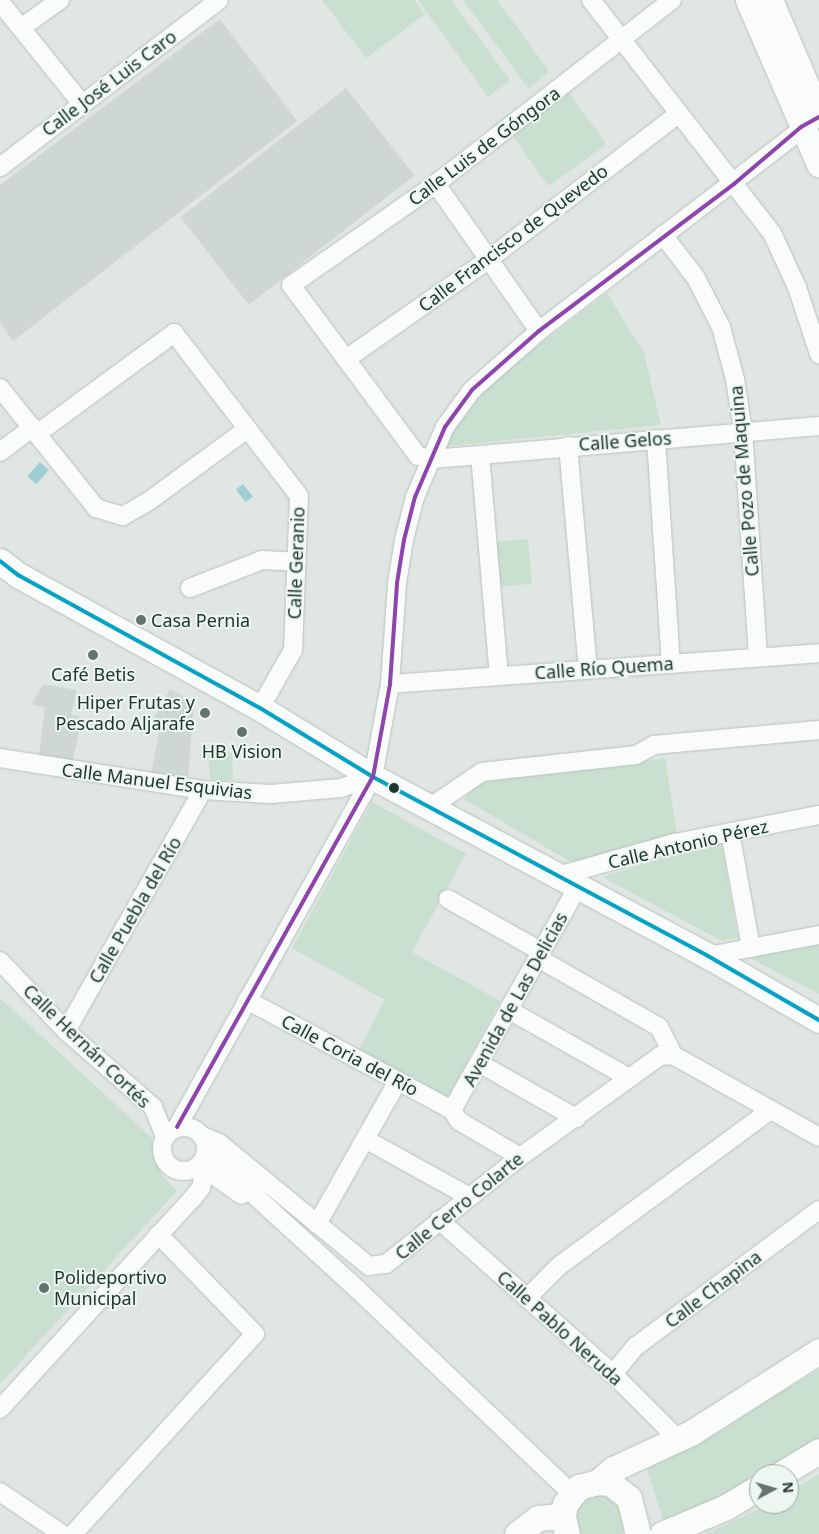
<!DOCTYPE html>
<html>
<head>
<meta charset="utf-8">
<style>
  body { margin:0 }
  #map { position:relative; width:819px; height:1534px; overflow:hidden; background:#e0e6e3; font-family:"Noto Sans",sans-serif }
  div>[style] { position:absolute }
  .built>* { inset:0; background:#ced7d3; transform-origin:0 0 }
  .green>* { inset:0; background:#c9dfcf; transform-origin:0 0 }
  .water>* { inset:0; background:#a1ced4; transform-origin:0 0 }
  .roads { filter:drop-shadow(0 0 1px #b9c2be) drop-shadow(0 0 1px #b9c2be) }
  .street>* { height:18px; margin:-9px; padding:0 9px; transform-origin:9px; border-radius:9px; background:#fafbfb }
  .street>.ring { margin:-9px; padding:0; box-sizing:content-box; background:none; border:18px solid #fafbfb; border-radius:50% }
  .secondary>* { height:25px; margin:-12.5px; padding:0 12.5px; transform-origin:12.5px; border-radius:12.5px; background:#fafbfb }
  .bus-1>* { height:4px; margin:-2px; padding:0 2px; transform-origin:2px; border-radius:2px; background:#02a3c6 }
  .bus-2>* { height:4px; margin:-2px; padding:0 2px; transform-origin:2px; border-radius:2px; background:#8e44ad }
  .dots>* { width:14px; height:14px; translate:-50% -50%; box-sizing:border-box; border:2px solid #edf6f1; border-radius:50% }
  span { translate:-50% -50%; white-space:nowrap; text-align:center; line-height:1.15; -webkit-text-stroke:4px #edf6f1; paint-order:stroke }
  .street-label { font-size:18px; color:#203731 }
  .poi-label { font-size:18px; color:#203731 }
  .left { translate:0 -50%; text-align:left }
  .right { translate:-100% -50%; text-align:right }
  .north { position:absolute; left:749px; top:1464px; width:50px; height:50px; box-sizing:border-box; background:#edf6f1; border:1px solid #9baaa4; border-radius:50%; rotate:84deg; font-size:14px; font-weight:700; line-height:20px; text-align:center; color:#203731 }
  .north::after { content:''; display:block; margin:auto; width:18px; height:22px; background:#63746f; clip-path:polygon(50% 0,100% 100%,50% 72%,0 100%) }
</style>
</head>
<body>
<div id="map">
  <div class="built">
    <div style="clip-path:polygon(220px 19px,297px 121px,13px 341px,0 322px,0 185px)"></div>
    <div style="left:346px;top:88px;width:111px;height:210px;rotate:52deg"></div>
    <div style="clip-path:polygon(43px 684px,77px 690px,71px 714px,82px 717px,73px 760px,39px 754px,45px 708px,32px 704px)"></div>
    <div style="clip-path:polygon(170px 689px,194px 703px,188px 777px,151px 774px,159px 732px,148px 728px)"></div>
  </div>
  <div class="green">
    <div style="clip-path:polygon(322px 0,414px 0,425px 14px,366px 58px)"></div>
    <div style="clip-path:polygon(418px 0,451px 0,510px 80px,488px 97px)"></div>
    <div style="clip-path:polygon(463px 0,497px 0,549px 71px,529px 89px)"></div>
    <div style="left:564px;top:86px;width:72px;height:71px;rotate:54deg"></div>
    <div style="clip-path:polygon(607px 293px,644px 353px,661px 425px,437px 447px,492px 381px)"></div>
    <div style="left:528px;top:539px;width:45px;height:34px;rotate:85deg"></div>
    <div style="clip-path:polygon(220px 748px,232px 754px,233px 781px,210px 779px,208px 749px,217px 754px)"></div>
    <div style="clip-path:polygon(665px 758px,677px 833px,576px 865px,464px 799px,479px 783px)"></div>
    <div style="clip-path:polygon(372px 802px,466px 854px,412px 952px,500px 1001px,447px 1099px,359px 1050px,385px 1000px,292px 948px)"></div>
    <div style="clip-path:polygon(721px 841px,738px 938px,722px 941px,602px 877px)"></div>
    <div style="clip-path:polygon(819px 944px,819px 994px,750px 958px)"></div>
    <div style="clip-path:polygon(0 998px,152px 1138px,154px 1156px,162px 1175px,177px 1191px,0 1384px)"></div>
    <div style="clip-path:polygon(819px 1370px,819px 1442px,766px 1474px,759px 1474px,759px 1478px,721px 1501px,664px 1522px,647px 1469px)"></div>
    <div style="clip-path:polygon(819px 1474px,819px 1534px,706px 1534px,769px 1504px,789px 1504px,789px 1492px)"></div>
    <div style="clip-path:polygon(593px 1490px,619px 1499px,626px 1525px,622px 1534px,576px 1534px,573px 1508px)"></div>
  </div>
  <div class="water">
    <div style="left:40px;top:462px;width:12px;height:19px;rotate:42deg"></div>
    <div style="left:243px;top:484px;width:16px;height:9px;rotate:52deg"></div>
  </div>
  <div class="roads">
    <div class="street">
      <div style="left:591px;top:0;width:295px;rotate:52.2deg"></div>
      <div style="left:772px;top:233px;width:60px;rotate:65.2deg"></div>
      <div style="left:797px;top:287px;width:71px;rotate:71.8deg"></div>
      <div style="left:672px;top:0;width:299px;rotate:142.1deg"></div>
      <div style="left:436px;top:184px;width:177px;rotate:145.1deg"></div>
      <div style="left:291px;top:285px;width:213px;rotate:53.4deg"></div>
      <div style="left:418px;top:456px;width:14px;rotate:12deg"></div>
      <div style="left:432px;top:459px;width:48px;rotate:-4.8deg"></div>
      <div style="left:480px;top:455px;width:340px;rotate:-4.9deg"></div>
      <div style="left:0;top:2px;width:131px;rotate:51.2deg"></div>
      <div style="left:21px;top:28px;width:48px;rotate:-35.7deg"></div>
      <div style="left:0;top:167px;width:275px;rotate:-37.3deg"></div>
      <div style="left:436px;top:184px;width:179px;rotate:55deg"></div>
      <div style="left:663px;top:235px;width:54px;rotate:52.5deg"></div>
      <div style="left:696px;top:278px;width:55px;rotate:63deg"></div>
      <div style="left:721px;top:327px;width:54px;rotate:74.9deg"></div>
      <div style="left:735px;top:379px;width:53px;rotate:81.3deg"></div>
      <div style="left:743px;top:431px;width:226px;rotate:86.2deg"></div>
      <div style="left:346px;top:359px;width:173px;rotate:-34.9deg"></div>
      <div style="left:488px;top:260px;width:240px;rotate:-37.5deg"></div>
      <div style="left:0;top:388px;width:154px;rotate:51.3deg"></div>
      <div style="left:96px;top:508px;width:28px;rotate:17deg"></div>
      <div style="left:123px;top:516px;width:30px;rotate:-30deg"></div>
      <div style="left:149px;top:501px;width:122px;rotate:-36.3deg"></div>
      <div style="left:38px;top:433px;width:169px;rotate:-36.3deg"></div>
      <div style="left:174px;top:333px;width:205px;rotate:52.5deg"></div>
      <div style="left:299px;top:496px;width:154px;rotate:92.2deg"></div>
      <div style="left:293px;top:650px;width:67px;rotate:119.6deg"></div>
      <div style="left:656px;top:439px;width:225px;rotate:86.2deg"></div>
      <div style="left:568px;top:446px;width:224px;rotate:84.9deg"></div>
      <div style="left:0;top:452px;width:41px;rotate:-37.1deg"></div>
      <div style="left:480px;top:455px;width:221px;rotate:85.1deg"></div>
      <div style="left:190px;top:588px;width:77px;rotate:-21.3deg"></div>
      <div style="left:262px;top:560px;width:35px;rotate:3deg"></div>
      <div style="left:390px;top:684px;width:430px;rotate:-4.1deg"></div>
      <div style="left:0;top:758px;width:206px;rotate:9deg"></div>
      <div style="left:203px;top:790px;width:68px;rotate:3.4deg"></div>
      <div style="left:271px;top:794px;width:70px;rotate:-4.9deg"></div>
      <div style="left:341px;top:788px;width:34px;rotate:-19deg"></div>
      <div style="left:432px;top:806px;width:60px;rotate:-34.2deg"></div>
      <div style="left:482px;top:772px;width:155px;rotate:-6.3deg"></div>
      <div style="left:636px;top:755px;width:21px;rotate:-29deg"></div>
      <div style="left:654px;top:745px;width:166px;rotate:-5.2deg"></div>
      <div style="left:730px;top:832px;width:117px;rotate:79.7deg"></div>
      <div style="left:558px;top:876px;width:122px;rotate:-15.8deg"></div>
      <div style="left:675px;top:843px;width:147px;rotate:-11deg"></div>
      <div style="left:448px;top:899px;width:108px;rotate:29.4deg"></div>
      <div style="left:708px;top:956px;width:113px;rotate:-10.7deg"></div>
      <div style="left:538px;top:958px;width:139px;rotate:29.7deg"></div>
      <div style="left:659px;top:1027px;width:31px;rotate:63deg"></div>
      <div style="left:0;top:961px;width:96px;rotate:46.7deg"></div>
      <div style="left:66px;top:1031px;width:116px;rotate:41.1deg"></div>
      <div style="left:153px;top:1107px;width:31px;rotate:68deg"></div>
      <div style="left:247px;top:1000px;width:233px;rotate:28.2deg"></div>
      <div style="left:452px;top:1110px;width:13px;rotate:58deg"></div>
      <div style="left:459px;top:1121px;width:71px;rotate:30.5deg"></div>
      <div style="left:509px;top:1010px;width:138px;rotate:29.5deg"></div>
      <div style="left:66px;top:1031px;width:277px;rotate:-60.4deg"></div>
      <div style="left:673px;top:1055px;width:167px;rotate:29.3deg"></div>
      <div style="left:479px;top:1063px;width:112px;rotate:29.6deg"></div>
      <div style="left:452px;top:1110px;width:255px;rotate:-60.6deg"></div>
      <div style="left:177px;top:1127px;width:401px;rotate:-60.8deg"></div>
      <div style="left:373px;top:777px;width:95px;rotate:-79.6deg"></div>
      <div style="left:390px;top:684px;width:101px;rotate:-86deg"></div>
      <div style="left:397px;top:583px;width:44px;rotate:-80.8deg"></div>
      <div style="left:404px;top:540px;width:44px;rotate:-75.7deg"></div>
      <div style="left:415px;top:497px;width:76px;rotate:-66.8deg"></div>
      <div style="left:445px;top:427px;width:46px;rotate:-53.9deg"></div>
      <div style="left:472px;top:390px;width:89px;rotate:-41.4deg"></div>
      <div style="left:539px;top:331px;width:343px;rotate:-37.5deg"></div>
      <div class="ring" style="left:162px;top:1127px;width:26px;height:26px"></div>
      <div style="left:202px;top:1136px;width:18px;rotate:22deg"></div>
      <div style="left:219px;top:1143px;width:194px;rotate:39.4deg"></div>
      <div style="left:369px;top:1266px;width:17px;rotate:-7deg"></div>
      <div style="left:386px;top:1264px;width:171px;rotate:-38.6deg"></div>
      <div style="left:520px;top:1157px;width:173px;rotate:-35.8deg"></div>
      <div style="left:660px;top:1056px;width:13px;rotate:-4deg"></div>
      <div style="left:365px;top:1139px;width:118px;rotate:29deg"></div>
      <div style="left:206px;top:1151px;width:205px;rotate:42.4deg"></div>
      <div style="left:357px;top:1289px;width:297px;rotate:43.6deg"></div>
      <div style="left:199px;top:1165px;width:52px;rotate:34.9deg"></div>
      <div style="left:439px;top:1220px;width:232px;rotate:41.5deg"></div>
      <div style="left:613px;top:1374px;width:92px;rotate:45deg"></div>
      <div style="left:317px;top:1224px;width:164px;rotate:-60.5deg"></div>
      <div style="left:527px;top:1298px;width:45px;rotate:-45deg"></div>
      <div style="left:559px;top:1266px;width:261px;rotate:-36.4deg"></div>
      <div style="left:613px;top:1374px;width:35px;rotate:-51deg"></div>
      <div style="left:635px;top:1347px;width:229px;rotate:-36.7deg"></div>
      <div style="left:0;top:1409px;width:285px;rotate:-47.6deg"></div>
      <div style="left:192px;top:1199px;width:14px;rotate:-51deg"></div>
      <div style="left:201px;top:1188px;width:17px;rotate:-80deg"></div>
      <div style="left:0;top:1492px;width:75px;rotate:34.1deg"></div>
      <div style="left:73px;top:1534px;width:270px;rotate:-47.7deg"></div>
      <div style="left:255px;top:1334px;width:139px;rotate:-134.1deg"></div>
    </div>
    <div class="secondary">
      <div style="left:748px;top:0;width:179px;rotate:66.6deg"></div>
      <div style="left:770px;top:0;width:125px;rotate:66.9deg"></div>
      <div style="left:0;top:561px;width:23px;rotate:38deg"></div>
      <div style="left:18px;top:575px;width:276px;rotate:28.8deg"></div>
      <div style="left:260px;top:708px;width:132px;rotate:31.4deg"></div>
      <div style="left:373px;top:777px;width:380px;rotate:28.1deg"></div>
      <div style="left:708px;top:956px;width:128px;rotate:30deg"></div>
      <div style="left:781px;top:1474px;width:44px;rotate:-31.2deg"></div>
      <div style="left:598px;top:1482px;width:20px;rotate:-41deg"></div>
      <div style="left:613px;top:1469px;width:86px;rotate:-24.8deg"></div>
      <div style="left:691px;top:1433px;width:152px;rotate:-32.6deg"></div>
      <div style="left:517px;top:1534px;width:26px;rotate:-37deg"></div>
      <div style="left:538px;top:1518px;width:25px;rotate:-5deg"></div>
      <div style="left:567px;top:1534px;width:18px;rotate:-103deg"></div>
      <div style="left:563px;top:1516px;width:12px;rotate:-81deg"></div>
      <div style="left:565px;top:1504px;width:22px;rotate:-51deg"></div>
      <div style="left:579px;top:1487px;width:20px;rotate:-15deg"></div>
      <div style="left:598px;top:1482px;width:12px;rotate:5deg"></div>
      <div style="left:610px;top:1483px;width:24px;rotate:38deg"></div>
      <div style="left:629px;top:1498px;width:37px;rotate:76deg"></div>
      <div style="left:662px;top:1534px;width:69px;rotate:-22.9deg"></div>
      <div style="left:726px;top:1507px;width:39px;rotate:-31deg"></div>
    </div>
  </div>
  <div class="bus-1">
    <div style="left:0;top:561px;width:23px;rotate:38deg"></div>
    <div style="left:18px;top:575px;width:276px;rotate:28.8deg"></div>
    <div style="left:260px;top:708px;width:132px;rotate:31.4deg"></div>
    <div style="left:373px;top:777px;width:380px;rotate:28.1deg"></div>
    <div style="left:708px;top:956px;width:128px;rotate:30deg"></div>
  </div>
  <div class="bus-2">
    <div style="left:177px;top:1127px;width:401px;rotate:-60.8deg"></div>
    <div style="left:373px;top:777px;width:95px;rotate:-79.6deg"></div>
    <div style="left:390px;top:684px;width:101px;rotate:-86deg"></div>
    <div style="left:397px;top:583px;width:44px;rotate:-80.8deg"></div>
    <div style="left:404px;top:540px;width:44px;rotate:-75.7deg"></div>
    <div style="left:415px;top:497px;width:76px;rotate:-66.8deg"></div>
    <div style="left:445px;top:427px;width:46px;rotate:-53.9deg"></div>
    <div style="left:472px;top:390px;width:89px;rotate:-41.4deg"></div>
    <div style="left:539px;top:331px;width:244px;rotate:-37deg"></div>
    <div style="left:734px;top:184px;width:88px;rotate:-40.4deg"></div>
    <div style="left:801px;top:127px;width:21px;rotate:-29deg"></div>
  </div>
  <div class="dots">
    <div style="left:141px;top:620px;background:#63746f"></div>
    <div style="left:93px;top:655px;background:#63746f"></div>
    <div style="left:205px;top:713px;background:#63746f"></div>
    <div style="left:242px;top:732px;background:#63746f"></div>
    <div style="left:394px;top:788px;background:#203731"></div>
    <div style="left:44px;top:1288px;background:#63746f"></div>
  </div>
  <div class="street-label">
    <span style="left:109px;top:83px;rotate:-37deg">Calle José Luis Caro</span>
    <span style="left:484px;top:146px;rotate:-37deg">Calle Luis de Góngora</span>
    <span style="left:513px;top:238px;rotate:-37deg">Calle Francisco de Quevedo</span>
    <span style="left:625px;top:441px;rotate:-4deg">Calle Gelos</span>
    <span style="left:744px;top:481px;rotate:-95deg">Calle Pozo de Maquina</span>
    <span style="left:296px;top:563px;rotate:-88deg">Calle Geranio</span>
    <span style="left:604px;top:668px;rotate:-4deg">Calle Río Quema</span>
    <span style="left:157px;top:781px;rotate:7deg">Calle Manuel Esquivias</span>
    <span style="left:688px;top:844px;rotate:-13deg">Calle Antonio Pérez</span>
    <span style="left:135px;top:910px;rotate:-60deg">Calle Puebla del Río</span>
    <span style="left:515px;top:999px;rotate:-61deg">Avenida de Las Delicias</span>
    <span style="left:87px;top:1046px;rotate:44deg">Calle Hernán Cortés</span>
    <span style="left:350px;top:1055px;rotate:28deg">Calle Coria del Río</span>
    <span style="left:459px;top:1206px;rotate:-39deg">Calle Cerro Colarte</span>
    <span style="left:713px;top:1289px;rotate:-37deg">Calle Chapina</span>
    <span style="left:560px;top:1328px;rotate:42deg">Calle Pablo Neruda</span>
  </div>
  <div class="poi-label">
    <span class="left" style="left:151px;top:620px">Casa Pernia</span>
    <span style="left:93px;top:674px">Café Betis</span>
    <span class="right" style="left:195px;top:713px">Hiper Frutas y<br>Pescado Aljarafe</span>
    <span style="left:242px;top:751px">HB Vision</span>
    <span class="left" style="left:54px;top:1288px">Polideportivo<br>Municipal</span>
  </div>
  <div class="north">N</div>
</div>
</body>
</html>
